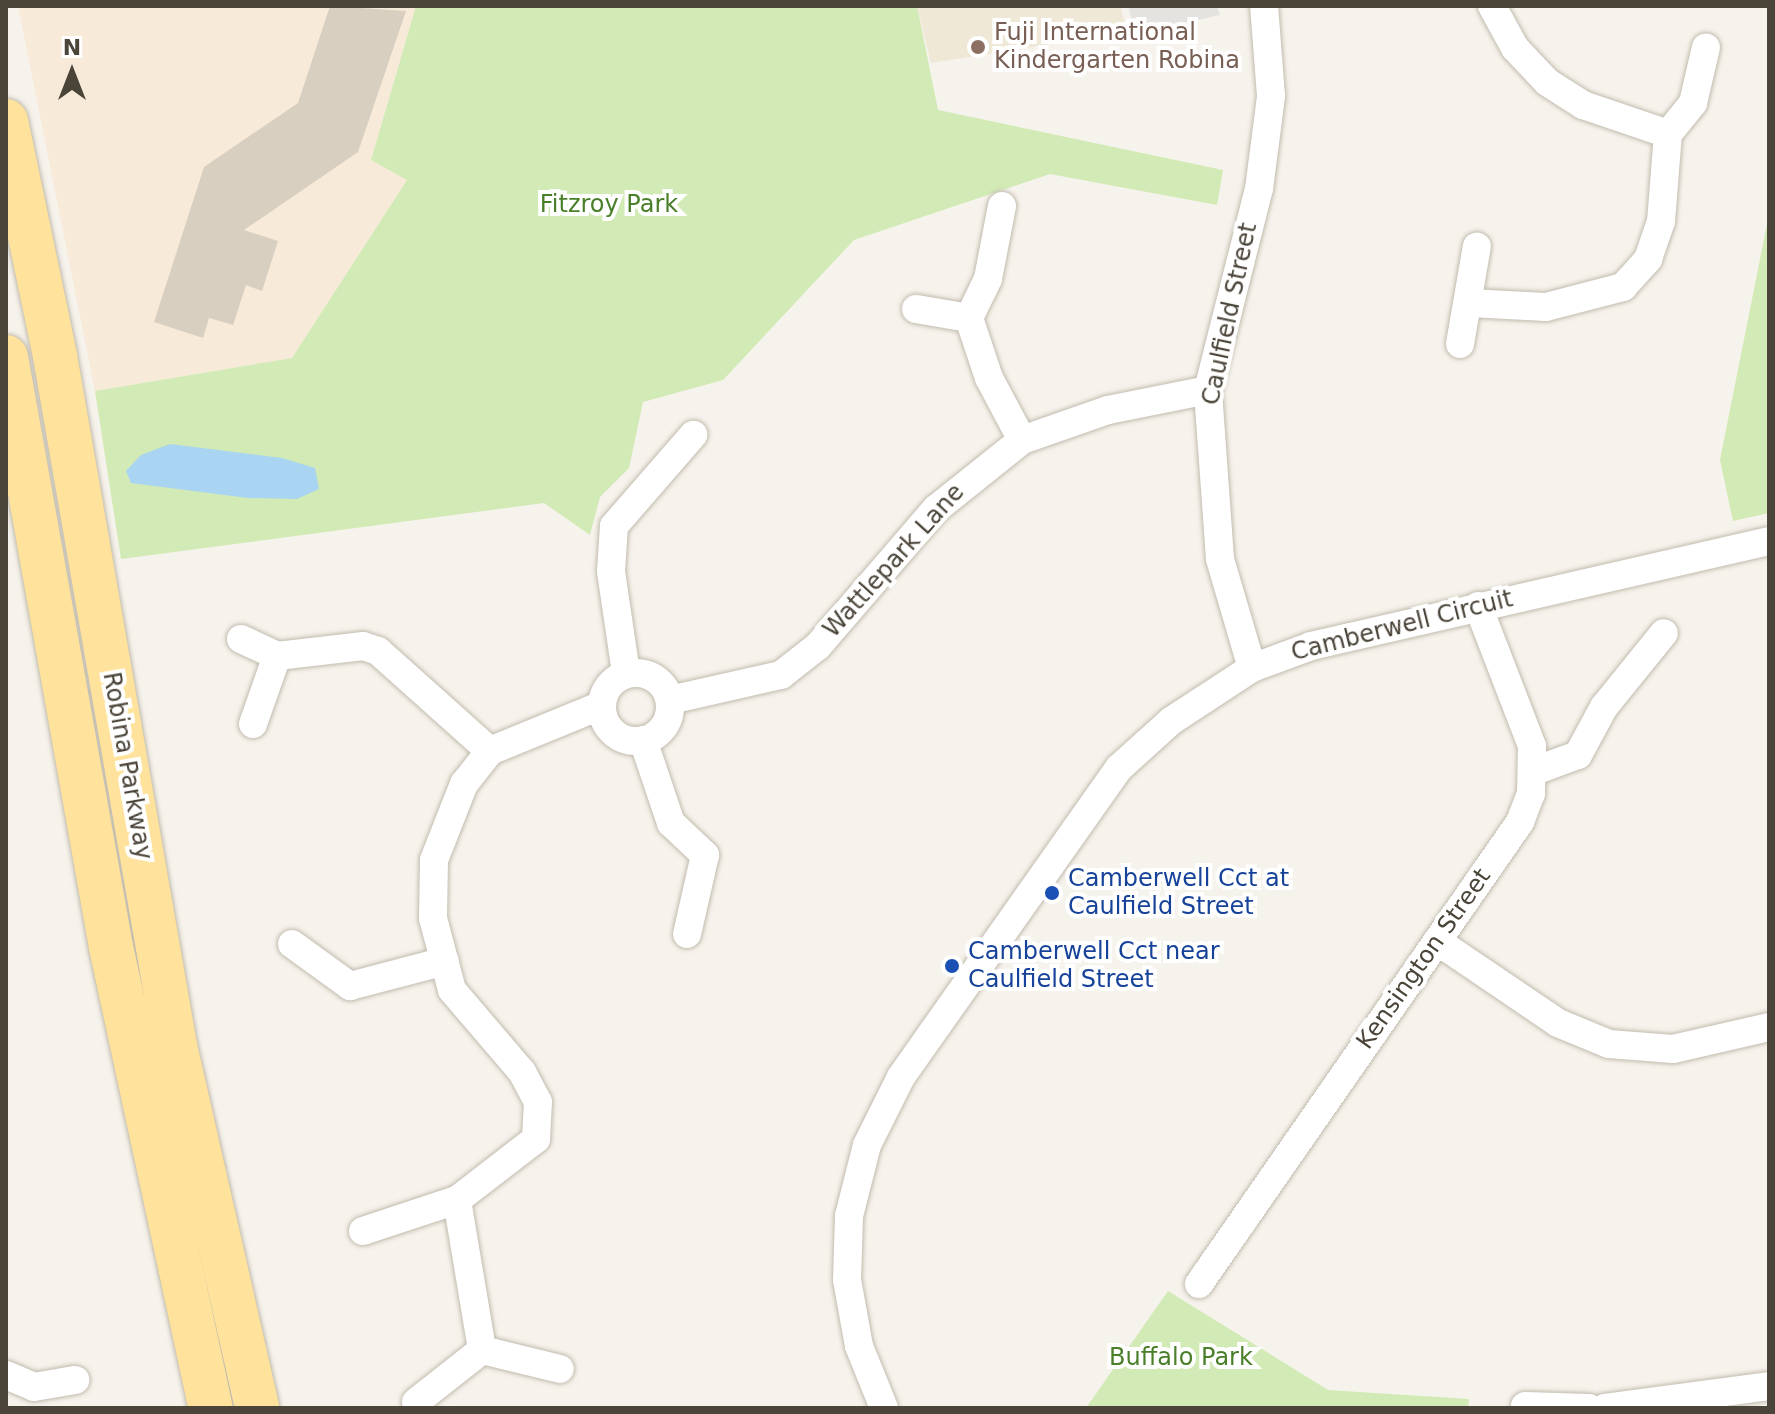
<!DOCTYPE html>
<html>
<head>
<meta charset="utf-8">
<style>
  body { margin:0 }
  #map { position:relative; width:1775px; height:1414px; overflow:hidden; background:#f6f3ec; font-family:"DejaVu Sans",sans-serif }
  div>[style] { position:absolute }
  .commercial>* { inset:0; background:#f7ead8 }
  .education>* { inset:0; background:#efe8d6 }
  .green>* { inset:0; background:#d2eab5 }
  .parking>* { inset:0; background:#e5e3e0 }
  .water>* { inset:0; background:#a9d4f2 }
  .building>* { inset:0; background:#d8cfc1 }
  .roads { filter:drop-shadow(0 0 2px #c2bbae) drop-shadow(0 0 2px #c2bbae) }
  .street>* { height:28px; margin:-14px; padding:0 14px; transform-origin:14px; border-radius:14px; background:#fff }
  .street>.ring { margin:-14px; padding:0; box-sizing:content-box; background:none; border:28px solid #fff; border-radius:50% }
  .primary>* { height:44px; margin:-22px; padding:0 22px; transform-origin:22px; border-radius:22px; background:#ffe39c }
  .dots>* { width:22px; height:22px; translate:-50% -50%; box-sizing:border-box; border:4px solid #fff; border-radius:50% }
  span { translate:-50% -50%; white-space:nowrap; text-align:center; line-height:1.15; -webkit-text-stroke:8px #fff; paint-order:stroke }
  .education-label { font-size:24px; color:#785e54 }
  .left { translate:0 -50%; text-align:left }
  .park-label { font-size:24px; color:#4a7f2a }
  .street-label { font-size:24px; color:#4b4439 }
  .transit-label { font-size:24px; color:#164399 }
  .frame { position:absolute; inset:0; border:8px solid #4b4439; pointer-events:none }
  .north { position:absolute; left:32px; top:32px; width:80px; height:80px; -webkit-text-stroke:6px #fff; paint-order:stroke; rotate:0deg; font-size:22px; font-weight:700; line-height:32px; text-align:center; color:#4b4439 }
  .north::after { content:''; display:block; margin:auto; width:28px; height:36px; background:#4b4439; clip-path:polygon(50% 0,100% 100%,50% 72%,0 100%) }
</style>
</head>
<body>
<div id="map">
  <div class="commercial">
    <div style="clip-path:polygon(18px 6px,416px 6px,371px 159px,407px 180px,292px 358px,95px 391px)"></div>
  </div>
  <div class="education">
    <div style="clip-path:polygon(917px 6px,1121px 6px,1126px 32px,931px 63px)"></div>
  </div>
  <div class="green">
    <div style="clip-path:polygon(416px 6px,917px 6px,938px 110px,1223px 170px,1217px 205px,1050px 174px,854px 240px,723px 380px,643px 402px,629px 468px,600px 497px,590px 535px,544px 503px,121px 559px,95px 391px,292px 358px,407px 180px,371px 160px)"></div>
    <div style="clip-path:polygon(1769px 214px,1769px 513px,1733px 521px,1720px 460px)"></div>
    <div style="clip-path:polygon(1168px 1291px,1328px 1390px,1469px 1399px,1468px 1408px,1086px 1408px)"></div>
  </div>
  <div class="parking">
    <div style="clip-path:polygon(1129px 6px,1217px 6px,1220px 15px,1133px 34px)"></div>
  </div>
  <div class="water">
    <div style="clip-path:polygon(170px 444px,282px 458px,315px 468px,319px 489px,297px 499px,248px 498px,131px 483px,126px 471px,141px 455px)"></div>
  </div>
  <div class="building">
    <div style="clip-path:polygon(330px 6px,406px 11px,358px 152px,244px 230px,278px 241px,262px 291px,246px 285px,233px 325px,209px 318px,203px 338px,154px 322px,204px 167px,298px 103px)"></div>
  </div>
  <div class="roads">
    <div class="street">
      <div style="left:1492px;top:6px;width:48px;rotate:61.3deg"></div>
      <div style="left:1515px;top:48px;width:47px;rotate:46.7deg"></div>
      <div style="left:1547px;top:82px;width:43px;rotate:32.6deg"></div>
      <div style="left:1583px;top:105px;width:90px;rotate:18.8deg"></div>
      <div style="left:1002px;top:206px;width:74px;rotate:100.9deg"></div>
      <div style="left:988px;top:279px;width:43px;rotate:116deg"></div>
      <div style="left:969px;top:318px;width:63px;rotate:71.6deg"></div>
      <div style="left:989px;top:378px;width:70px;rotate:62deg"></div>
      <div style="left:1470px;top:303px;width:76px;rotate:3deg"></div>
      <div style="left:1546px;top:307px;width:80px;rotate:-14.6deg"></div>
      <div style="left:1623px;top:287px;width:38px;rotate:-48deg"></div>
      <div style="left:1648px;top:259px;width:39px;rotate:-71deg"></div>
      <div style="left:1661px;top:222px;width:88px;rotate:-85.5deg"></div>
      <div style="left:1668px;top:134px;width:40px;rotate:-51deg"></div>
      <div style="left:1693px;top:103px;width:57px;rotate:-76.9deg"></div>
      <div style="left:916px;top:309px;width:54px;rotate:9.6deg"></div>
      <div style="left:1460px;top:344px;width:99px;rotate:-80.2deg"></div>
      <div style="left:241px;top:639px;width:40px;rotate:25deg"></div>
      <div style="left:1252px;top:668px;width:114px;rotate:-106.4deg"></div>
      <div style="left:1220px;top:559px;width:169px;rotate:-94.1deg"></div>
      <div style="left:1208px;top:390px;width:207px;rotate:-75.8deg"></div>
      <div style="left:1259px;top:189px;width:94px;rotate:-82.6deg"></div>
      <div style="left:1271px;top:96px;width:90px;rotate:-94.4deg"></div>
      <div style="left:626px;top:673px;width:103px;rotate:-98.4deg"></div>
      <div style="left:611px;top:571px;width:45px;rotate:-86.2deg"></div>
      <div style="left:614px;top:526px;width:121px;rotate:-49deg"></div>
      <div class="ring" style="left:602px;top:673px;width:40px;height:40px"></div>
      <div style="left:670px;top:700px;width:114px;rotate:-12.7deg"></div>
      <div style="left:781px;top:675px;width:47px;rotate:-38.1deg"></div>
      <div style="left:818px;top:646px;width:181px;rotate:-49.3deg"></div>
      <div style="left:936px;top:509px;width:110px;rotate:-38.7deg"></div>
      <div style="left:1022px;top:440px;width:91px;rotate:-19.2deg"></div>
      <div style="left:1108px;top:410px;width:102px;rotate:-11.3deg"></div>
      <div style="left:253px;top:724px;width:72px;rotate:-70.6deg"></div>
      <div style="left:277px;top:656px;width:87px;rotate:-6.6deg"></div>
      <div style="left:363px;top:646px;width:16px;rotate:18deg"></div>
      <div style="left:378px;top:651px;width:150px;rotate:41.8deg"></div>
      <div style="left:643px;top:740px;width:88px;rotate:71.4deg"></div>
      <div style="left:671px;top:823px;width:47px;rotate:43.3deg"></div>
      <div style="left:705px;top:855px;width:81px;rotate:102.8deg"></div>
      <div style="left:1534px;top:771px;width:47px;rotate:-20deg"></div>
      <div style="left:1578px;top:755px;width:55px;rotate:-61.6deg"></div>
      <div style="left:1604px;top:707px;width:95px;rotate:-51deg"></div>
      <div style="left:1437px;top:941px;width:146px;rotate:34.1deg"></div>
      <div style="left:1558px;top:1023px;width:55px;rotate:22.4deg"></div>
      <div style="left:1609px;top:1044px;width:64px;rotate:4.5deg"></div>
      <div style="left:1673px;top:1049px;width:98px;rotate:-12.9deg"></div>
      <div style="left:292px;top:944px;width:72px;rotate:35.9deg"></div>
      <div style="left:350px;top:986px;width:98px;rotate:-14.7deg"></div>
      <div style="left:457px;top:1200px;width:152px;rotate:80.5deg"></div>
      <div style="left:363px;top:1231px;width:99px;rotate:-18.3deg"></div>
      <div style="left:457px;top:1200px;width:100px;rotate:-37.7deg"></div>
      <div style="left:536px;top:1139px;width:37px;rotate:-87deg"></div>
      <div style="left:538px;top:1102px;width:34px;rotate:-118deg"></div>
      <div style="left:522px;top:1072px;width:108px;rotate:-130.5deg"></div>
      <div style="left:452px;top:990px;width:74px;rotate:-104.8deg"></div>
      <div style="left:433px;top:918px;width:58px;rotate:-89deg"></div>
      <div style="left:434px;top:860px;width:82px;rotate:-68.5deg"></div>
      <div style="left:464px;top:784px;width:42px;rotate:-51.8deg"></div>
      <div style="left:490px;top:751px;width:121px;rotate:-22.3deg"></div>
      <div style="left:1199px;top:1284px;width:563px;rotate:-55.21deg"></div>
      <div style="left:1520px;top:822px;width:30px;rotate:-69deg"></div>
      <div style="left:1531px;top:794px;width:48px;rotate:-88.8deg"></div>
      <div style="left:1532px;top:746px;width:150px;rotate:-111.1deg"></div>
      <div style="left:6px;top:1375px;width:30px;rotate:23deg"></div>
      <div style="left:34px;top:1387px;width:42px;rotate:-9.7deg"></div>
      <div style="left:416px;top:1402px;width:84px;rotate:-38.2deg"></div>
      <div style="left:482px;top:1350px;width:80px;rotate:13.7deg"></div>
      <div style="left:1525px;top:1406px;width:64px;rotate:1.8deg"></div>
      <div style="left:884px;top:1408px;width:67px;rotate:-112deg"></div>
      <div style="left:859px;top:1346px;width:67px;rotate:-100.3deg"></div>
      <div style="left:847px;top:1280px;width:64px;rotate:-88.2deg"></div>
      <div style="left:849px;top:1216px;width:73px;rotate:-75.8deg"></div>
      <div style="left:867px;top:1145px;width:76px;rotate:-63.4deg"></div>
      <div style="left:901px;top:1077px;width:378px;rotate:-54.8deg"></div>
      <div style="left:1119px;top:768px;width:70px;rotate:-42.1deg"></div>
      <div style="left:1171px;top:721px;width:97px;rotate:-33.2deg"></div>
      <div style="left:1252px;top:668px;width:63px;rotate:-20.4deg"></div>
      <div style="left:1311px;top:646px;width:470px;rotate:-12.9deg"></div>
      <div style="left:1605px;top:1408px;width:165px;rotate:-7.6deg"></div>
    </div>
    <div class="primary">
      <div style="left:6px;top:121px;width:240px;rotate:78.2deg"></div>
      <div style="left:55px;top:356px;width:700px;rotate:80.13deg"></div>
      <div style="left:175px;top:1046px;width:371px;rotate:77.2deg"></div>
      <div style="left:6px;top:357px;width:599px;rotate:79.91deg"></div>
      <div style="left:111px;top:947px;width:472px;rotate:77.8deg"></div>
    </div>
  </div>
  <div class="dots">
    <div style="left:978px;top:47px;background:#8d6e63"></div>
    <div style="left:1052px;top:893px;background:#1a4fb4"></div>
    <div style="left:952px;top:966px;background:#1a4fb4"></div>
  </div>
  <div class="education-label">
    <span class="left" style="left:994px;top:47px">Fuji International<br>Kindergarten Robina</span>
  </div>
  <div class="park-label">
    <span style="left:609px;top:205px">Fitzroy Park</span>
    <span style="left:1181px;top:1358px">Buffalo Park</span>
  </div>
  <div class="street-label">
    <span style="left:1230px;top:314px;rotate:-78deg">Caulfield Street</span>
    <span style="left:894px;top:561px;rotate:-48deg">Wattlepark Lane</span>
    <span style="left:1402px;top:626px;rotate:-14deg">Camberwell Circuit</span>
    <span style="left:127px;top:766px;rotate:80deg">Robina Parkway</span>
    <span style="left:1424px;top:959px;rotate:-55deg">Kensington Street</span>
  </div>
  <div class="transit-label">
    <span class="left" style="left:1068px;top:893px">Camberwell Cct at<br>Caulfield Street</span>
    <span class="left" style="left:968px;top:966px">Camberwell Cct near<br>Caulfield Street</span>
  </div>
  <div class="frame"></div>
  <div class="north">N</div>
</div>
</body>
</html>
